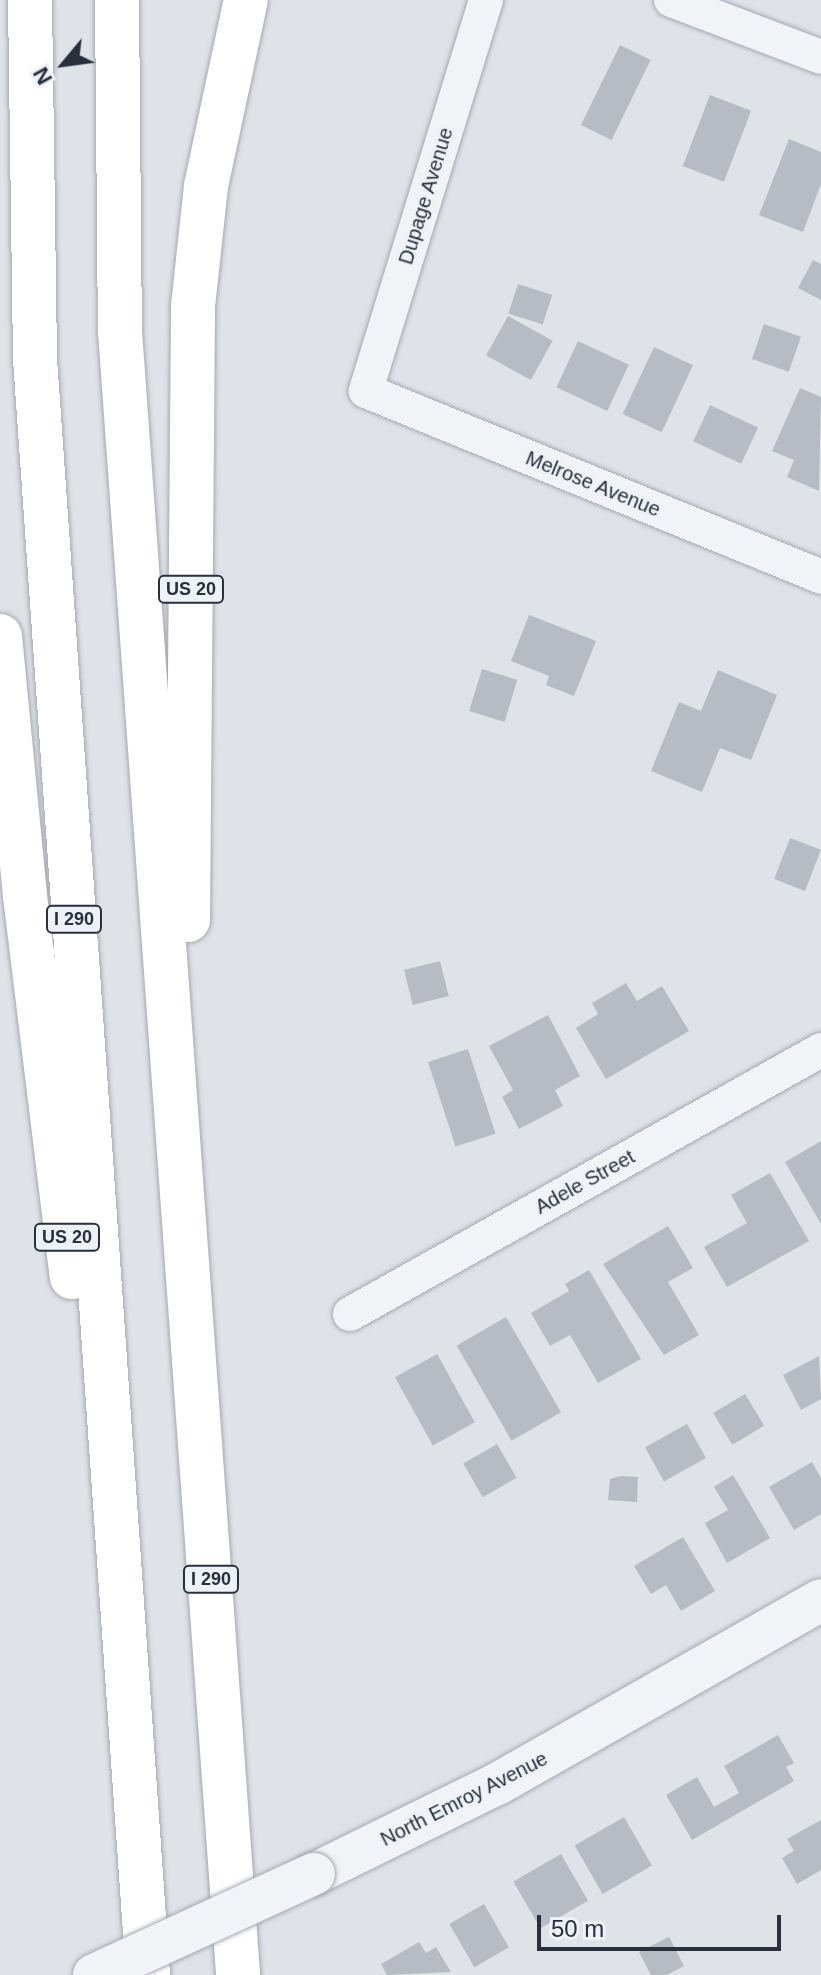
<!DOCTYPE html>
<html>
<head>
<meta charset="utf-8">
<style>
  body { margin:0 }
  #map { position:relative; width:821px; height:1975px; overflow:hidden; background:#dfe2e7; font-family:Helvetica,sans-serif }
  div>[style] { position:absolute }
  .building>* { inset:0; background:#b7bbc4; transform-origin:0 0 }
  .roads { filter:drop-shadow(0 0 2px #a5a9b1) drop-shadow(0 0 2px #a5a9b1) }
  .minor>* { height:34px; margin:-17px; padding:0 17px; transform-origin:17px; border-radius:17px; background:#f2f3f6 }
  .tertiary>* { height:42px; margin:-21px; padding:0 21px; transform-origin:21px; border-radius:21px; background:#f2f3f6 }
  .motorway>* { height:44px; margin:-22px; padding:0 22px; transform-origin:22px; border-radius:22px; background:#fff }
  .bridges { filter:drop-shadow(0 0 2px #a5a9b1) drop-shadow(0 0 2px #a5a9b1) }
  .tertiary-bridge>* { height:42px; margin:-21px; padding:0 21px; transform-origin:21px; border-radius:21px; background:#f2f3f6 }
  span { translate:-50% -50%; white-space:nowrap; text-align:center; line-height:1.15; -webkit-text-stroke:6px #eef1f5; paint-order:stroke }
  .shield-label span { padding:2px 6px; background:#eef1f5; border:2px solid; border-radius:6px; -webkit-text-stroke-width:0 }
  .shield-label { font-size:18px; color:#292f3d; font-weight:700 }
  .street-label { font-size:20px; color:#292f3d }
  .north { position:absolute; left:24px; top:24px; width:80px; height:80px; -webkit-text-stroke:6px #eef1f5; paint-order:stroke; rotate:241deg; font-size:22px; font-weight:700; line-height:32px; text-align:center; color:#292f3d }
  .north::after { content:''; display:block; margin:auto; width:28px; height:36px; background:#292f3d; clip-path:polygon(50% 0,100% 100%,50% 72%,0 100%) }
  .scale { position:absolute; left:537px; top:1915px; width:244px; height:36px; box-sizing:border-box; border:4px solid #292f3d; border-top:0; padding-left:10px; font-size:24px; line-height:28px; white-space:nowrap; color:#292f3d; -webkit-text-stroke:6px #eef1f5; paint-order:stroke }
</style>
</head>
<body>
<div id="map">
  <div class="building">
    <div style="left:620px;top:45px;width:34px;height:89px;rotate:26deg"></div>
    <div style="left:710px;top:95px;width:44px;height:76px;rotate:21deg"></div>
    <div style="clip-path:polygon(789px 139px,821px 152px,821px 184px,803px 232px,759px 215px)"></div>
    <div style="clip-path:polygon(813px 260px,821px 264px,821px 300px,798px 288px)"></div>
    <div style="left:518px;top:284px;width:36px;height:31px;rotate:18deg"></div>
    <div style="left:508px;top:316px;width:51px;height:45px;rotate:29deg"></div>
    <div style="left:764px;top:324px;width:39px;height:37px;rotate:19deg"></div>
    <div style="left:578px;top:341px;width:56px;height:51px;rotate:25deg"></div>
    <div style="left:654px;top:347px;width:43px;height:74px;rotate:25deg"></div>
    <div style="clip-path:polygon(800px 388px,821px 397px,819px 491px,787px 477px,794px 460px,772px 451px)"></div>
    <div style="left:710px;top:405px;width:53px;height:40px;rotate:25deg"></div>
    <div style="clip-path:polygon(529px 615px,596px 641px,574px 696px,546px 685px,549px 676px,511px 661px)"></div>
    <div style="left:482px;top:669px;width:37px;height:44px;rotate:17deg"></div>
    <div style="clip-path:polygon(718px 670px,777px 695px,751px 760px,720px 748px,702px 792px,651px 771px,679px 702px,701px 711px)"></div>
    <div style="left:790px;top:838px;width:33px;height:44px;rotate:21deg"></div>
    <div style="left:440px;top:961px;width:36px;height:37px;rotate:76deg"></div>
    <div style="clip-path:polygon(626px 983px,637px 1001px,662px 986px,689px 1031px,606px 1079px,576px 1028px,598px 1014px,592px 1003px)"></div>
    <div style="clip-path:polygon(548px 1015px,580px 1076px,555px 1090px,563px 1106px,519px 1129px,502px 1097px,513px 1090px,489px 1046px)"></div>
    <div style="left:468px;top:1049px;width:89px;height:42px;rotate:72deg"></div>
    <div style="clip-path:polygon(821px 1141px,821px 1224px,785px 1162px)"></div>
    <div style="clip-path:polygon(770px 1173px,809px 1241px,727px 1287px,704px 1247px,747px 1223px,731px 1195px)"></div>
    <div style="clip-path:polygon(668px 1226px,693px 1268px,668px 1282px,699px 1335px,664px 1355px,603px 1264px)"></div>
    <div style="clip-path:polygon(589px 1270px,641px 1359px,598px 1383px,570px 1335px,550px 1346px,531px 1313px,569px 1291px,565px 1284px)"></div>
    <div style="left:506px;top:1317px;width:110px;height:57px;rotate:60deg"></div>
    <div style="left:437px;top:1354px;width:78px;height:48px;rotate:61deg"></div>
    <div style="clip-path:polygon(819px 1356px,821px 1399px,801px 1410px,783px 1375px)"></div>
    <div style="left:745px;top:1394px;width:37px;height:37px;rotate:59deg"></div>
    <div style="left:687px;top:1424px;width:39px;height:48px;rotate:61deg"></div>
    <div style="left:497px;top:1444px;width:39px;height:39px;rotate:60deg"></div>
    <div style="clip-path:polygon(812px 1462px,821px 1478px,821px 1514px,794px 1530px,769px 1487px)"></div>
    <div style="clip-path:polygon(733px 1475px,770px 1538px,727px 1563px,705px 1523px,728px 1510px,714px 1487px)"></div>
    <div style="clip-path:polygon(621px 1476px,638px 1477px,637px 1502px,608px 1500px,610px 1479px)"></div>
    <div style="clip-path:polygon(683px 1537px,715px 1591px,681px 1611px,666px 1585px,651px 1594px,634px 1566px)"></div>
    <div style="clip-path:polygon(778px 1735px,794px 1763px,786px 1767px,794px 1781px,692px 1840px,666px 1795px,697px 1777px,714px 1807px,739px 1793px,724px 1766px)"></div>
    <div style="left:624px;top:1817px;width:56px;height:57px;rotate:60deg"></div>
    <div style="clip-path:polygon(821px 1820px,821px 1870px,797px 1884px,782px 1858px,794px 1851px,787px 1839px)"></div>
    <div style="left:561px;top:1854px;width:54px;height:55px;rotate:60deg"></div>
    <div style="left:484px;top:1904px;width:50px;height:40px;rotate:60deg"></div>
    <div style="clip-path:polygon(669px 1937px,684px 1966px,667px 1975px,651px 1975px,639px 1952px)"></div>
    <div style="clip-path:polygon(419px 1942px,426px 1953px,436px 1947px,451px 1972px,387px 1975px,381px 1964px)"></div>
  </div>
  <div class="roads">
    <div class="minor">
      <div style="left:486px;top:0;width:409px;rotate:107.1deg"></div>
      <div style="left:366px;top:391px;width:492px;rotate:22.2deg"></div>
      <div style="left:671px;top:0;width:160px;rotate:20.8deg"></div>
      <div style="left:350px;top:1314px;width:540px;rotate:-29.27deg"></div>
    </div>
    <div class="tertiary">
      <div style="left:314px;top:1874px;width:206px;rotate:-26.2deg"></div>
      <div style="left:499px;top:1783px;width:370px;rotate:-29.6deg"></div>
    </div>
    <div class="motorway">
      <div style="left:30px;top:0;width:359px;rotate:89.2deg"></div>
      <div style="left:35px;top:359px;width:1620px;rotate:86deg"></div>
      <div style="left:117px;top:0;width:331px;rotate:89.5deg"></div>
      <div style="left:120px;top:331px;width:1648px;rotate:85.89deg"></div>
      <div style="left:0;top:636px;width:261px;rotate:84.5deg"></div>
      <div style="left:25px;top:896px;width:384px;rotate:83deg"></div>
      <div style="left:188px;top:920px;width:614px;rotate:-89.53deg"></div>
      <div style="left:193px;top:306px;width:121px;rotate:-83.8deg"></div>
      <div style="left:206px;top:186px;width:190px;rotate:-77.9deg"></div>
    </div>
  </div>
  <div class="bridges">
    <div class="tertiary-bridge">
      <div style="left:94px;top:1975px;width:242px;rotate:-24.7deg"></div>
    </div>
  </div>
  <div class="shield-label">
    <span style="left:191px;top:589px">US 20</span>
    <span style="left:74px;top:919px">I 290</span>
    <span style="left:67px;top:1237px">US 20</span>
    <span style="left:211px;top:1579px">I 290</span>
  </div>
  <div class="street-label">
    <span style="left:426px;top:196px;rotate:-73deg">Dupage Avenue</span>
    <span style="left:593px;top:484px;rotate:22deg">Melrose Avenue</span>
    <span style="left:585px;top:1182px;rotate:-29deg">Adele Street</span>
    <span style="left:464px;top:1799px;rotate:-27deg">North Emroy Avenue</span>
  </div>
  <div class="north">N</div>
  <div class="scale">50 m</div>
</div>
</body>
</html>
